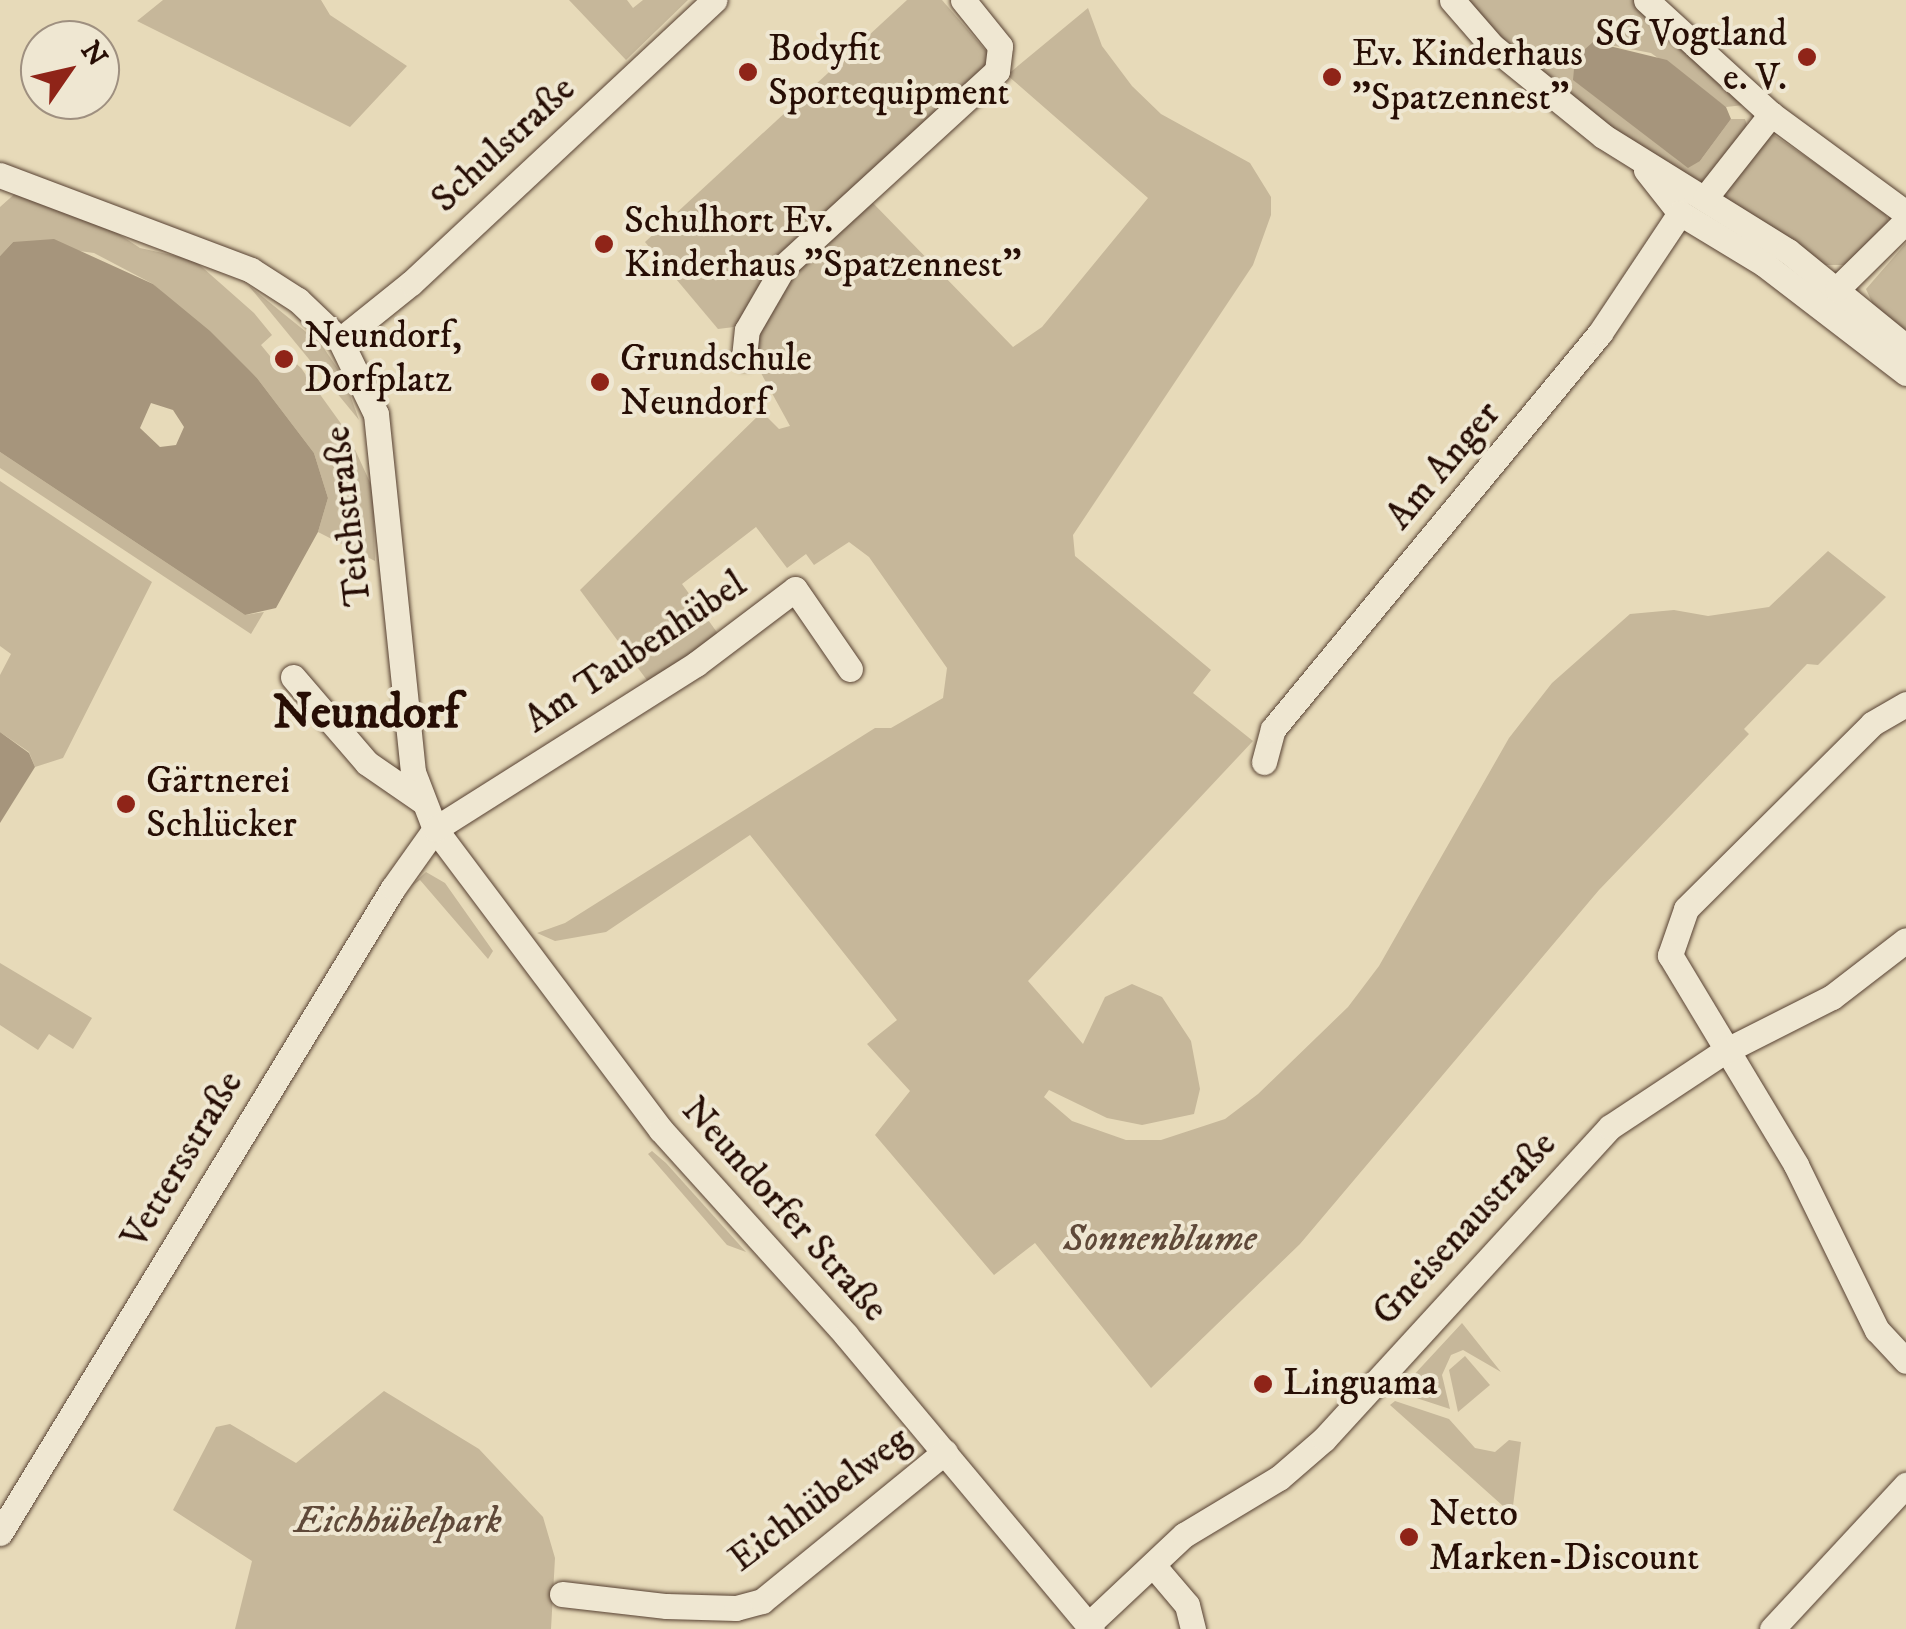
<!DOCTYPE html>
<html>
<head>
<meta charset="utf-8">
<style>
  body { margin:0 }
  #map { position:relative; width:1906px; height:1629px; overflow:hidden; background:#e7dab9; font-family:"IM FELL DW Pica",serif }
  div>[style] { position:absolute }
  .green>* { inset:0; background:#c6b79a }
  .water>* { inset:0; background:#a6957c }
  .roads { filter:drop-shadow(0 0 2px #574132) drop-shadow(0 0 2px #574132) }
  .minor>* { height:25px; margin:-12.5px; padding:0 12.5px; transform-origin:12.5px; border-radius:12.5px; background:#efe7d2 }
  .dots>* { width:28px; height:28px; translate:-50% -50%; box-sizing:border-box; border:5px solid #efe7d2; border-radius:50% }
  span { translate:-50% -50%; white-space:nowrap; text-align:center; line-height:1.15; -webkit-text-stroke:8px #efe7d2; paint-order:stroke }
  .poi-label { font-size:38px; color:#270e05 }
  .right { translate:-100% -50%; text-align:right }
  .left { translate:0 -50%; text-align:left }
  .street-label { font-size:38px; color:#270e05 }
  .park-label { font-size:38px; color:#5f4939; font-style:italic }
  .district-label { font-size:48px; color:#270e05; font-weight:700 }
  .north { position:absolute; left:20px; top:20px; width:100px; height:100px; box-sizing:border-box; background:#efe7d2; border:2px solid #9f9080; border-radius:50%; rotate:56deg; font-size:28px; font-weight:700; line-height:40px; text-align:center; color:#270e05 }
  .north::after { content:''; display:block; margin:auto; width:35px; height:45px; background:#8f2418; clip-path:polygon(50% 0,100% 100%,50% 72%,0 100%) }
</style>
</head>
<body>
<div id="map">
  <div class="green">
    <div style="clip-path:polygon(163px 0,321px 0,330px 15px,407px 66px,350px 127px,137px 21px)"></div>
    <div style="clip-path:polygon(569px 0,627px 0,633px 8px,643px 0,688px 0,626px 60px)"></div>
    <div style="clip-path:polygon(907px 0,942px 0,993px 59px,734px 327px,718px 329px,645px 242px)"></div>
    <div style="clip-path:polygon(1461px 0,1636px 0,1744px 105px,1726px 107px,1651px 53px,1594px 42px,1700px 161px,1731px 119px,1745px 119px,1747px 125px,1702px 182px,1686px 182px,1549px 86px)"></div>
    <div style="clip-path:polygon(1088px 8px,1102px 46px,1132px 86px,1161px 114px,1250px 163px,1271px 197px,1271px 215px,1253px 265px,1073px 535px,1075px 556px,1211px 670px,1193px 693px,1253px 741px,1028px 981px,1083px 1044px,1105px 997px,1132px 984px,1162px 997px,1191px 1041px,1200px 1089px,1194px 1114px,1142px 1125px,1107px 1118px,1049px 1090px,1044px 1097px,1072px 1121px,1126px 1140px,1161px 1140px,1225px 1119px,1258px 1094px,1348px 1007px,1379px 966px,1509px 738px,1552px 683px,1630px 614px,1674px 610px,1708px 616px,1769px 607px,1828px 551px,1886px 597px,1818px 665px,1807px 664px,1744px 729px,1749px 734px,1599px 890px,1300px 1244px,1151px 1388px,1035px 1243px,994px 1275px,875px 1135px,910px 1091px,867px 1044px,897px 1020px,750px 835px,606px 932px,555px 941px,537px 933px,565px 923px,875px 728px,891px 728px,943px 698px,947px 668px,869px 557px,849px 542px,814px 565px,806px 554px,787px 568px,756px 527px,682px 584px,719px 635px,652px 687px,580px 590px,762px 412px,779px 429px,790px 426px,750px 353px,785px 275px,871px 201px,1013px 347px,1042px 327px,1148px 198px,1007px 75px)"></div>
    <div style="clip-path:polygon(1771px 133px,1885px 211px,1889px 224px,1848px 265px,1820px 265px,1729px 204px,1724px 196px)"></div>
    <div style="clip-path:polygon(19px 190px,88px 214px,140px 248px,194px 260px,254px 313px,272px 335px,261px 345px,279px 367px,291px 359px,301px 368px,347px 432px,373px 489px,375px 561px,318px 532px,328px 498px,314px 453px,257px 378px,153px 284px,94px 253px,13px 242px,0 256px,0 207px)"></div>
    <div style="clip-path:polygon(1906px 243px,1906px 337px,1875px 309px,1866px 289px)"></div>
    <div style="clip-path:polygon(248px 285px,321px 344px,344px 378px,359px 420px)"></div>
    <div style="clip-path:polygon(0 452px,245px 615px,264px 612px,251px 634px,0 468px)"></div>
    <div style="clip-path:polygon(0 481px,152px 582px,63px 758px,35px 767px,29px 752px,0 732px,0 675px,11px 654px,0 646px)"></div>
    <div style="clip-path:polygon(426px 872px,445px 883px,493px 951px,488px 959px,420px 880px,410px 887px)"></div>
    <div style="clip-path:polygon(0 963px,92px 1018px,73px 1049px,49px 1034px,38px 1050px,0 1025px)"></div>
    <div style="clip-path:polygon(652px 1151px,666px 1163px,746px 1252px,727px 1245px,648px 1154px)"></div>
    <div style="clip-path:polygon(1462px 1323px,1501px 1372px,1463px 1350px,1451px 1355px,1442px 1375px,1450px 1409px,1398px 1392px)"></div>
    <div style="clip-path:polygon(1465px 1356px,1490px 1385px,1458px 1412px,1449px 1370px)"></div>
    <div style="clip-path:polygon(384px 1391px,479px 1449px,543px 1517px,555px 1558px,551px 1629px,235px 1629px,252px 1561px,173px 1510px,216px 1427px,230px 1424px,296px 1463px)"></div>
    <div style="clip-path:polygon(1395px 1401px,1449px 1419px,1475px 1448px,1495px 1452px,1509px 1440px,1521px 1442px,1512px 1514px,1390px 1405px)"></div>
  </div>
  <div class="water">
    <div style="clip-path:polygon(1593px 42px,1667px 60px,1726px 107px,1731px 119px,1700px 161px,1688px 168px,1573px 80px,1575px 58px)"></div>
    <div style="clip-path:polygon(evenodd,54px 239px,153px 284px,210px 331px,257px 378px,314px 453px,328px 498px,318px 532px,276px 608px,245px 615px,0 452px,0 256px,13px 242px,54px 239px,151px 403px,173px 410px,184px 427px,176px 445px,160px 447px,140px 428px,151px 403px)"></div>
    <div style="clip-path:polygon(0 732px,29px 753px,35px 767px,0 823px)"></div>
  </div>
  <div class="roads">
    <div class="minor">
      <div style="left:1452px;top:0;width:61px;rotate:49deg"></div>
      <div style="left:1492px;top:46px;width:143px;rotate:39deg"></div>
      <div style="left:1603px;top:136px;width:218px;rotate:31.9deg"></div>
      <div style="left:1788px;top:251px;width:152px;rotate:39.1deg"></div>
      <div style="left:1646px;top:0;width:169px;rotate:42.4deg"></div>
      <div style="left:1771px;top:114px;width:167px;rotate:36.3deg"></div>
      <div style="left:1646px;top:170px;width:55px;rotate:51.7deg"></div>
      <div style="left:1680px;top:213px;width:98px;rotate:31.3deg"></div>
      <div style="left:1764px;top:264px;width:179px;rotate:37.5deg"></div>
      <div style="left:0;top:175px;width:268px;rotate:20.7deg"></div>
      <div style="left:251px;top:270px;width:56px;rotate:32.6deg"></div>
      <div style="left:298px;top:300px;width:58px;rotate:43.6deg"></div>
      <div style="left:340px;top:340px;width:82px;rotate:64.1deg"></div>
      <div style="left:376px;top:414px;width:360px;rotate:84.1deg"></div>
      <div style="left:413px;top:772px;width:61px;rotate:68.9deg"></div>
      <div style="left:435px;top:829px;width:376px;rotate:53.1deg"></div>
      <div style="left:661px;top:1130px;width:276px;rotate:47.9deg"></div>
      <div style="left:846px;top:1335px;width:383px;rotate:50.1deg"></div>
      <div style="left:1705px;top:198px;width:107px;rotate:-51.8deg"></div>
      <div style="left:1837px;top:289px;width:97px;rotate:-44.6deg"></div>
      <div style="left:340px;top:340px;width:91px;rotate:-38.8deg"></div>
      <div style="left:411px;top:283px;width:415px;rotate:-43deg"></div>
      <div style="left:744px;top:357px;width:27px;rotate:-84deg"></div>
      <div style="left:747px;top:330px;width:74px;rotate:-60deg"></div>
      <div style="left:784px;top:266px;width:289px;rotate:-42.5deg"></div>
      <div style="left:997px;top:71px;width:25px;rotate:-83deg"></div>
      <div style="left:1000px;top:46px;width:59px;rotate:-128.8deg"></div>
      <div style="left:293px;top:677px;width:113px;rotate:49.3deg"></div>
      <div style="left:367px;top:763px;width:67px;rotate:34.6deg"></div>
      <div style="left:1906px;top:704px;width:39px;rotate:150deg"></div>
      <div style="left:1872px;top:724px;width:262px;rotate:135.2deg"></div>
      <div style="left:1686px;top:909px;width:49px;rotate:109.2deg"></div>
      <div style="left:1670px;top:955px;width:245px;rotate:59deg"></div>
      <div style="left:1796px;top:1165px;width:184px;rotate:63.9deg"></div>
      <div style="left:1877px;top:1330px;width:42px;rotate:46.9deg"></div>
      <div style="left:1264px;top:762px;width:34px;rotate:-75deg"></div>
      <div style="left:1273px;top:729px;width:514px;rotate:-50.45deg"></div>
      <div style="left:1600px;top:333px;width:144px;rotate:-56.3deg"></div>
      <div style="left:0;top:1533px;width:755px;rotate:-58.65deg"></div>
      <div style="left:393px;top:888px;width:72px;rotate:-54.6deg"></div>
      <div style="left:435px;top:829px;width:309px;rotate:-32.3deg"></div>
      <div style="left:696px;top:664px;width:124px;rotate:-37.1deg"></div>
      <div style="left:795px;top:589px;width:97px;rotate:55.5deg"></div>
      <div style="left:1153px;top:1565px;width:52px;rotate:49.6deg"></div>
      <div style="left:1187px;top:1605px;width:25px;rotate:76deg"></div>
      <div style="left:562px;top:1594px;width:105px;rotate:6.6deg"></div>
      <div style="left:666px;top:1606px;width:70px;rotate:1.6deg"></div>
      <div style="left:736px;top:1608px;width:27px;rotate:-15deg"></div>
      <div style="left:762px;top:1601px;width:236px;rotate:-39.2deg"></div>
      <div style="left:1088px;top:1625px;width:132px;rotate:-43.2deg"></div>
      <div style="left:1184px;top:1535px;width:111px;rotate:-31deg"></div>
      <div style="left:1279px;top:1478px;width:60px;rotate:-40.9deg"></div>
      <div style="left:1324px;top:1439px;width:423px;rotate:-47.5deg"></div>
      <div style="left:1610px;top:1127px;width:138px;rotate:-33.5deg"></div>
      <div style="left:1725px;top:1051px;width:120px;rotate:-26.8deg"></div>
      <div style="left:1832px;top:997px;width:93px;rotate:-37.6deg"></div>
      <div style="left:1772px;top:1629px;width:197px;rotate:-47.1deg"></div>
    </div>
  </div>
  <div class="dots">
    <div style="left:1807px;top:57px;background:#8f2418"></div>
    <div style="left:748px;top:72px;background:#8f2418"></div>
    <div style="left:1332px;top:77px;background:#8f2418"></div>
    <div style="left:604px;top:244px;background:#8f2418"></div>
    <div style="left:284px;top:359px;background:#8f2418"></div>
    <div style="left:600px;top:382px;background:#8f2418"></div>
    <div style="left:126px;top:804px;background:#8f2418"></div>
    <div style="left:1263px;top:1384px;background:#8f2418"></div>
    <div style="left:1409px;top:1537px;background:#8f2418"></div>
  </div>
  <div class="poi-label">
    <span class="right" style="left:1787px;top:57px">SG Vogtland<br>e. V.</span>
    <span class="left" style="left:768px;top:72px">Bodyfit<br>Sportequipment</span>
    <span class="left" style="left:1352px;top:77px">Ev. Kinderhaus<br>"Spatzennest"</span>
    <span class="left" style="left:624px;top:244px">Schulhort Ev.<br>Kinderhaus "Spatzennest"</span>
    <span class="left" style="left:304px;top:359px">Neundorf,<br>Dorfplatz</span>
    <span class="left" style="left:620px;top:382px">Grundschule<br>Neundorf</span>
    <span class="left" style="left:146px;top:804px">Gärtnerei<br>Schlücker</span>
    <span class="left" style="left:1283px;top:1384px">Linguama</span>
    <span class="left" style="left:1429px;top:1537px">Netto<br>Marken-Discount</span>
  </div>
  <div class="street-label">
    <span style="left:504px;top:145px;rotate:-43deg">Schulstraße</span>
    <span style="left:1444px;top:466px;rotate:-50deg">Am Anger</span>
    <span style="left:349px;top:516px;rotate:-97deg">Teichstraße</span>
    <span style="left:636px;top:653px;rotate:-34deg">Am Taubenhübel</span>
    <span style="left:183px;top:1160px;rotate:-59deg">Vettersstraße</span>
    <span style="left:784px;top:1210px;rotate:48deg">Neundorfer Straße</span>
    <span style="left:1465px;top:1229px;rotate:-47deg">Gneisenaustraße</span>
    <span style="left:820px;top:1500px;rotate:-37deg">Eichhübelweg</span>
  </div>
  <div class="park-label">
    <span style="left:1160px;top:1240px">Sonnenblume</span>
    <span style="left:398px;top:1522px">Eichhübelpark</span>
  </div>
  <div class="district-label">
    <span style="left:366px;top:714px">Neundorf</span>
  </div>
  <div class="north">N</div>
</div>
</body>
</html>
